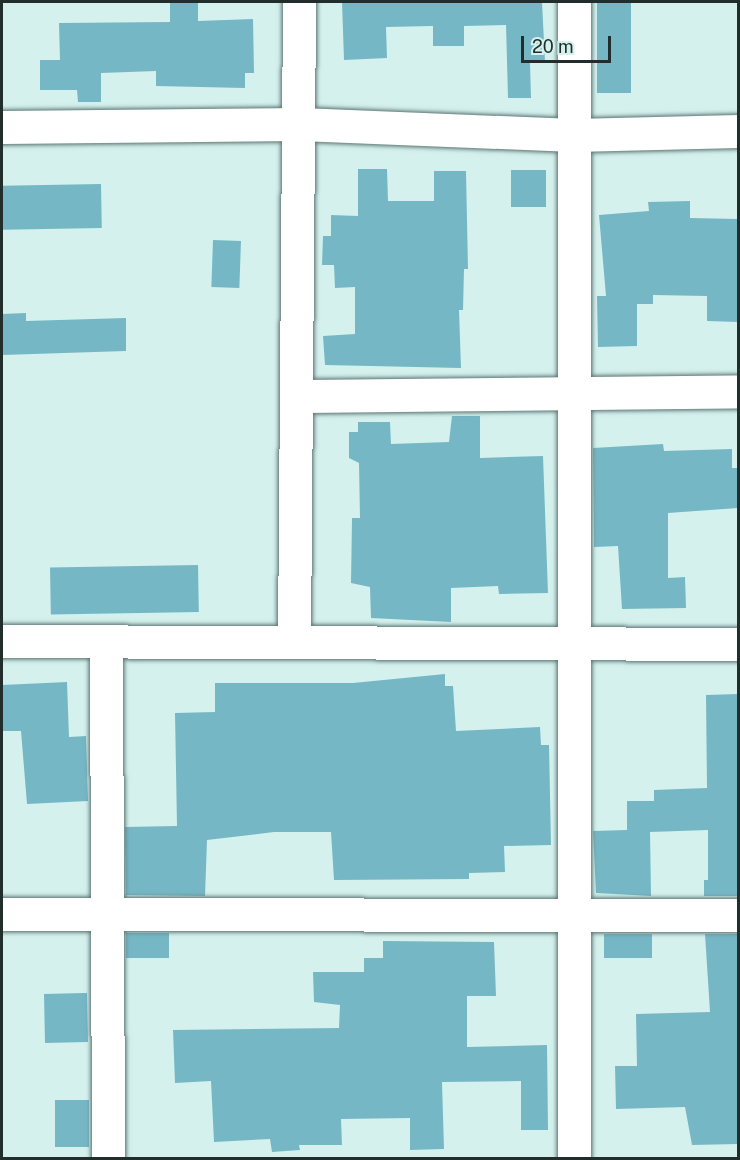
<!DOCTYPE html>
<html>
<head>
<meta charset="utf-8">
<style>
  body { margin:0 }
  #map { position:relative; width:740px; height:1160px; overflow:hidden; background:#d4f1ee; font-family:"Public Sans",sans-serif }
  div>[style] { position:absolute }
  .building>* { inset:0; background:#76b7c6; transform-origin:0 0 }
  .roads { filter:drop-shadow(0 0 2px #5c7673) drop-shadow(0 0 2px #5c7673) }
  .minor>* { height:33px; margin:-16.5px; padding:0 16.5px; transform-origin:16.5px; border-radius:16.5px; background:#fff }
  span { translate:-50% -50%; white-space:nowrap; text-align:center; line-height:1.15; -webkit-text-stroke:4.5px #d4f1ee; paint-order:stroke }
  .frame { position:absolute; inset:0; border:3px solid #222e2c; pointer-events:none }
  .scale { position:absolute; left:521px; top:36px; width:90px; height:27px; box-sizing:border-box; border:3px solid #222e2c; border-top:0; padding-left:8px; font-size:18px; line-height:21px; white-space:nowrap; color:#222e2c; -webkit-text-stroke:4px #d4f1ee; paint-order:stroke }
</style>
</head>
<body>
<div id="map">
  <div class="building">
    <div style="clip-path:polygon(170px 2px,198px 2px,198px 21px,253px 19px,254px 73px,245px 73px,245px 88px,156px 86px,156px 71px,101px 73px,101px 102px,78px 102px,77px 90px,40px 90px,40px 60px,60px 60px,59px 23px,170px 22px)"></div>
    <div style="clip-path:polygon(342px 2px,542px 2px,545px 62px,530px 63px,531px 98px,508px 98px,506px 25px,464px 26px,464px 46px,433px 46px,433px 26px,386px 27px,387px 58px,344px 60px)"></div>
    <div style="left:597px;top:2px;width:34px;height:91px"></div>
    <div style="clip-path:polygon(358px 169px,387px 169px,388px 201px,434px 201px,434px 171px,466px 171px,468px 269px,464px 269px,463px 310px,459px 310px,461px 368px,325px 365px,323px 336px,355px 334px,355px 287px,335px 288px,334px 265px,322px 265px,323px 236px,331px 236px,331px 215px,358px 216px)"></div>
    <div style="left:511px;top:170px;width:35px;height:37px"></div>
    <div style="left:101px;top:184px;width:44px;height:99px;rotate:89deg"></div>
    <div style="clip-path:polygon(690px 201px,690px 218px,738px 219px,738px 322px,707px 321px,707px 296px,653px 295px,653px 304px,637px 304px,637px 346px,598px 347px,597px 296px,606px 296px,599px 215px,649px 211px,648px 202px)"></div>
    <div style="left:213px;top:240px;width:28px;height:47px;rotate:2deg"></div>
    <div style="clip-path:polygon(26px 313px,26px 321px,126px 318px,126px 351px,2px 355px,2px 314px)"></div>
    <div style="clip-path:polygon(452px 416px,480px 416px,480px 458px,543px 456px,548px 593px,499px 594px,498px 586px,451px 588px,451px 622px,371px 618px,370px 587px,351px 583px,352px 518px,360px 518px,359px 463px,349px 458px,349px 432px,358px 432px,358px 422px,390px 422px,391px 444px,449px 442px)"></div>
    <div style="clip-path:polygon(663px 444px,664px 451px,732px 449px,732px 468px,737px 468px,738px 508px,668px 513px,668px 578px,685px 577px,686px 608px,622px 609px,618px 546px,594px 547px,593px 448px)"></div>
    <div style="left:198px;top:565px;width:47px;height:148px;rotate:89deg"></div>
    <div style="clip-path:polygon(445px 674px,445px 686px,453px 686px,456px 731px,540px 727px,541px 745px,549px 745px,551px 845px,504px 846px,505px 872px,469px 873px,469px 879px,334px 880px,331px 832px,274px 832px,207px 840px,205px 896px,126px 895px,125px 827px,177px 826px,175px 713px,215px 712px,215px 683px,353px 683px)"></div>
    <div style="clip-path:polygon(67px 682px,69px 737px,86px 736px,88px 801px,27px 804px,21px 731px,2px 731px,2px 685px)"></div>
    <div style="clip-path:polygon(738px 694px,738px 896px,704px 896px,704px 880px,708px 880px,708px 830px,650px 832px,651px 896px,596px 893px,593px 831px,627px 830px,627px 801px,654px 801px,654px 790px,707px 788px,706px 695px)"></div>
    <div style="left:126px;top:933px;width:43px;height:25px"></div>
    <div style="left:604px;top:934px;width:48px;height:24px"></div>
    <div style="clip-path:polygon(705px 934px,738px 934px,738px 1144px,692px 1145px,685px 1107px,616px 1109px,615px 1066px,637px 1066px,636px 1014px,710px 1012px)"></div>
    <div style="clip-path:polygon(383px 941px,494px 942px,496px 996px,467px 996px,467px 1047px,547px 1045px,548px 1130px,521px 1130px,521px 1081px,442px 1082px,444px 1149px,410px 1150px,410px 1118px,341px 1119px,342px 1145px,299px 1145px,300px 1150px,272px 1152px,270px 1139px,214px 1142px,211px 1081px,175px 1083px,173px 1030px,339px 1028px,340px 1005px,314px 1002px,313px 972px,364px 972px,364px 958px,383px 958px)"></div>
    <div style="clip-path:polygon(83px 993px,87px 993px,88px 1042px,45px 1043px,44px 994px)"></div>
    <div style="left:89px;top:1100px;width:47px;height:34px;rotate:90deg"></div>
  </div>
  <div class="roads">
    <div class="minor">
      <div style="left:2px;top:127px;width:298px;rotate:-0.6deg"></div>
      <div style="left:300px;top:124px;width:274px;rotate:2.3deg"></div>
      <div style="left:574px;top:135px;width:164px;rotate:-1.4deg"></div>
      <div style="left:297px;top:396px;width:441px;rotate:-0.6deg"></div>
      <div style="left:2px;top:641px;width:736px;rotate:0.23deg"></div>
      <div style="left:106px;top:641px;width:517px;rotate:89.78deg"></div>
      <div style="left:294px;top:642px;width:640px;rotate:-89.55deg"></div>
      <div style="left:2px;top:914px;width:736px;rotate:0.08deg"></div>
      <div style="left:574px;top:1158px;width:1156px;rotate:-90deg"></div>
    </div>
  </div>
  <div class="frame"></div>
  <div class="scale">20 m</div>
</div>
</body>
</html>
